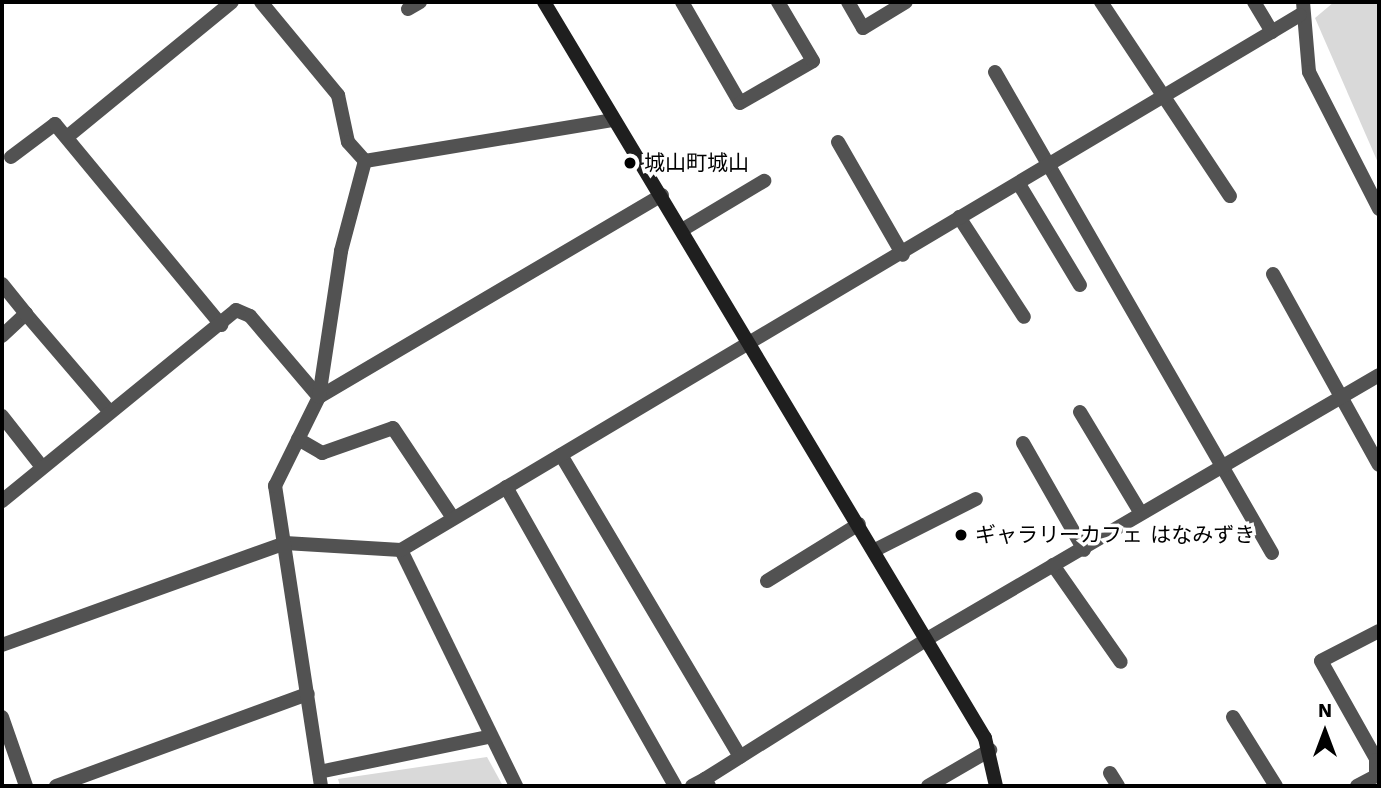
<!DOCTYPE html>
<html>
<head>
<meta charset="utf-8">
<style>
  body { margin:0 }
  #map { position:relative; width:1381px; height:788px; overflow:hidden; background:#fff; font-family:"Work Sans","Noto Sans JP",sans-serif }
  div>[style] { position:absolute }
  .green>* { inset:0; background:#d9d9d9 }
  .street>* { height:14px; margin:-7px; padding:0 7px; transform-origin:7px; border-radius:7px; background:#525252 }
  .secondary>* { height:14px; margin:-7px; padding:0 7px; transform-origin:7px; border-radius:7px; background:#1f1f1f }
  .dots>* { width:19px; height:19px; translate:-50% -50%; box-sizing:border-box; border:4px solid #fff; border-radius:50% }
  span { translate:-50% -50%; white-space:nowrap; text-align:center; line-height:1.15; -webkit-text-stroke:7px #fff; paint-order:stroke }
  .poi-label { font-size:21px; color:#000 }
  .left { translate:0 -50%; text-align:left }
  .frame { position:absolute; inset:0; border:4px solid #000; pointer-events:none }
  .north { position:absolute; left:1290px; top:697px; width:70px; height:70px; -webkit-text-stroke:5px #fff; paint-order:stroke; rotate:0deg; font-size:19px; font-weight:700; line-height:28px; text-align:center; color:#000 }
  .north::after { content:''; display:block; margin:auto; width:24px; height:32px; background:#000; clip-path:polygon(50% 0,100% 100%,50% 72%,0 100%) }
</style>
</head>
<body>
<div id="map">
  <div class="green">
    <div style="clip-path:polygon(1334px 2px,1379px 2px,1379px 165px,1315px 18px)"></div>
    <div style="clip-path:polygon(487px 757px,503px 786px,340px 786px,338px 779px)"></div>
  </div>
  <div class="street">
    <div style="left:261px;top:2px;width:121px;rotate:50.4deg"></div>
    <div style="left:338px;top:95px;width:48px;rotate:78deg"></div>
    <div style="left:348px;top:142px;width:25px;rotate:48deg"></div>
    <div style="left:682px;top:2px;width:116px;rotate:60.1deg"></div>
    <div style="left:740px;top:103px;width:84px;rotate:-29.9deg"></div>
    <div style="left:813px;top:61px;width:69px;rotate:-120.7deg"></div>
    <div style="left:848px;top:2px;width:30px;rotate:60deg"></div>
    <div style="left:863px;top:28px;width:50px;rotate:-31.2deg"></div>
    <div style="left:1101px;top:2px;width:233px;rotate:56.4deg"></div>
    <div style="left:1254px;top:2px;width:35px;rotate:59deg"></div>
    <div style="left:1303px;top:2px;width:70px;rotate:85.1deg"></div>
    <div style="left:1309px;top:72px;width:154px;rotate:62.9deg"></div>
    <div style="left:408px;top:9px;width:14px;rotate:-30deg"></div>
    <div style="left:995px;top:72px;width:555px;rotate:60.06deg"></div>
    <div style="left:67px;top:137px;width:213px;rotate:-39.3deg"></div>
    <div style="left:838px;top:142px;width:130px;rotate:60.1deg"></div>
    <div style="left:11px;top:157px;width:55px;rotate:-36.9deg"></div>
    <div style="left:55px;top:124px;width:261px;rotate:50.4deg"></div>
    <div style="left:365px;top:161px;width:252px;rotate:-9.4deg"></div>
    <div style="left:1019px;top:184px;width:118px;rotate:58.9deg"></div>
    <div style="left:959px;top:217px;width:119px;rotate:57deg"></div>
    <div style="left:682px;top:230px;width:96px;rotate:-30.9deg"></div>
    <div style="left:1273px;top:274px;width:218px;rotate:61deg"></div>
    <div style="left:2px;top:284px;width:38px;rotate:51deg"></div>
    <div style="left:2px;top:336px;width:33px;rotate:-43deg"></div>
    <div style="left:26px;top:314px;width:129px;rotate:49.4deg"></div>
    <div style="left:319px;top:397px;width:398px;rotate:-30.5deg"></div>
    <div style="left:1080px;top:412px;width:114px;rotate:59deg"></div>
    <div style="left:2px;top:416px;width:65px;rotate:51.9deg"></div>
    <div style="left:298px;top:439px;width:28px;rotate:30deg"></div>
    <div style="left:322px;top:453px;width:75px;rotate:-19.4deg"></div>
    <div style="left:393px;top:428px;width:108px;rotate:56.3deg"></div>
    <div style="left:1023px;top:443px;width:123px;rotate:60.3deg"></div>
    <div style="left:561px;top:455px;width:351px;rotate:59.3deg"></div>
    <div style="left:506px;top:487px;width:343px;rotate:60.5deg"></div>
    <div style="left:2px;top:501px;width:302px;rotate:-39.2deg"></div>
    <div style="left:236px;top:310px;width:15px;rotate:23deg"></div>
    <div style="left:250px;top:316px;width:106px;rotate:49.6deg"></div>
    <div style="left:401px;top:550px;width:263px;rotate:64deg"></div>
    <div style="left:875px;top:550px;width:113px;rotate:-26.8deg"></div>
    <div style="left:1053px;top:565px;width:118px;rotate:55deg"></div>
    <div style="left:767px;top:581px;width:108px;rotate:-31.8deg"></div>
    <div style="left:1379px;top:631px;width:65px;rotate:152.7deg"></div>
    <div style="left:1321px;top:661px;width:118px;rotate:60.6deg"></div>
    <div style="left:2px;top:645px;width:301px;rotate:-19.8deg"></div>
    <div style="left:285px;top:543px;width:116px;rotate:3.5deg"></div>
    <div style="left:401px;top:550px;width:1046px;rotate:-30.76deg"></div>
    <div style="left:2px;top:717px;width:73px;rotate:70.8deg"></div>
    <div style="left:1233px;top:717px;width:81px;rotate:58.1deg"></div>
    <div style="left:319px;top:772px;width:173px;rotate:-11.7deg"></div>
    <div style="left:1110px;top:773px;width:15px;rotate:58deg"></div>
    <div style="left:56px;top:786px;width:268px;rotate:-20.1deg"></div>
    <div style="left:321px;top:786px;width:304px;rotate:-98.7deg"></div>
    <div style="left:275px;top:486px;width:99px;rotate:-63.7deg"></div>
    <div style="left:319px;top:397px;width:148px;rotate:-81.4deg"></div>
    <div style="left:341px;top:251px;width:93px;rotate:-75.1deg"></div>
    <div style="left:692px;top:786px;width:15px;rotate:-28deg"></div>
    <div style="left:709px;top:786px;width:8px;rotate:-120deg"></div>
    <div style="left:705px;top:779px;width:262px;rotate:-32.2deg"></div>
    <div style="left:927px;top:639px;width:523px;rotate:-30.29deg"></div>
    <div style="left:928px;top:786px;width:72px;rotate:-30.1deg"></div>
    <div style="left:1357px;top:786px;width:21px;rotate:-28deg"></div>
    <div style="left:1376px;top:776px;width:16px;rotate:-90deg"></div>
  </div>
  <div class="secondary">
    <div style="left:544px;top:2px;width:858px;rotate:59.07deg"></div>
    <div style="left:985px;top:738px;width:49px;rotate:77.1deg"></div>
  </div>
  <div class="dots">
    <div style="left:630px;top:163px;background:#000"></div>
    <div style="left:961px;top:535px;background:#000"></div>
  </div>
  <div class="poi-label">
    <span class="left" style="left:644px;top:163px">城山町城山</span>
    <span class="left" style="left:975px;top:535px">ギャラリーカフェ はなみずき</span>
  </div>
  <div class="frame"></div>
  <div class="north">N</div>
</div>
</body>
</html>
